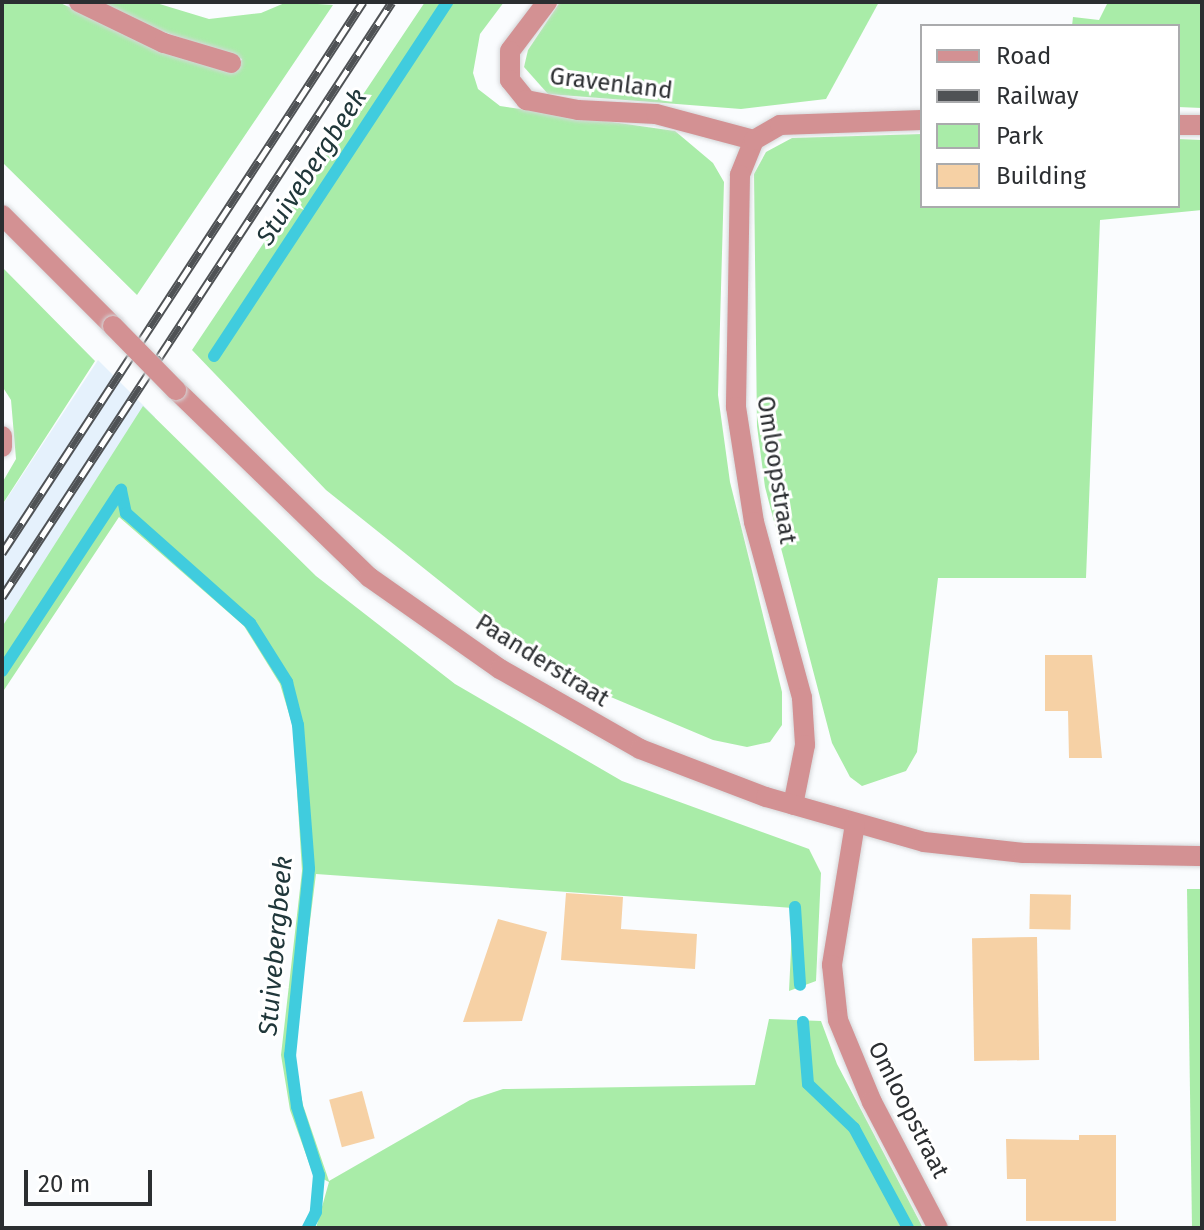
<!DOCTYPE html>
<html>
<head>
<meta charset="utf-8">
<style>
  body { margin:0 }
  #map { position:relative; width:1204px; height:1230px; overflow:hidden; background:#fafcfe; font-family:"Fira Sans",sans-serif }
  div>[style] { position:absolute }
  .built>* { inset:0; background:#e5f1fc }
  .green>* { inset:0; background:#a9eca8 }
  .stream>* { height:12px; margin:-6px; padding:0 6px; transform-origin:6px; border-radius:6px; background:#40ccde }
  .building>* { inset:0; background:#f6d1a5; transform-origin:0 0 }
  .roads { filter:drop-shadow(0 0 2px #d5d7d9) drop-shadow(0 0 2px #d5d7d9) }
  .minor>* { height:20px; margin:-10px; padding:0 10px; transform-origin:10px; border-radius:10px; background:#d39193 }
  .rail>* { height:9px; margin-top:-4.5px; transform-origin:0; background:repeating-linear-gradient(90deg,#fff 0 18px,#4f5255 0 36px); box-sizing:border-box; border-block:2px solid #4f5255 }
  .bridges { filter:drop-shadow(0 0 2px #d5d7d9) drop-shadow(0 0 2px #d5d7d9) }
  .minor-bridge>* { height:20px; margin:-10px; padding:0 10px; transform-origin:10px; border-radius:10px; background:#d39193 }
  span { translate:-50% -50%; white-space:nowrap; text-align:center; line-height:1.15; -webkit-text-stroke:6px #fff; paint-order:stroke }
  .street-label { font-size:24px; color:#2b2e31 }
  .water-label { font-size:26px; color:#20373a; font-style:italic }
  .frame { position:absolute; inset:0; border:4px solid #2b2e31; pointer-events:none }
  .legend { position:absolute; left:920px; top:24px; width:260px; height:184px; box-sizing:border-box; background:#fff; border:2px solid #aaabad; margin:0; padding:10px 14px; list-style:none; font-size:24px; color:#2b2e31 }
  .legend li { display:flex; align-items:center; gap:16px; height:40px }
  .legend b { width:40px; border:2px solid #aaabad }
  .scale { position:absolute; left:24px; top:1170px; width:128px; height:36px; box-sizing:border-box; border:4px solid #2b2e31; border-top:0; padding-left:10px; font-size:24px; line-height:28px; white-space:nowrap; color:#2b2e31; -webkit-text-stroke:6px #fff; paint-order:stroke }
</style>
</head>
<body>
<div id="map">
  <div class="built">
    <div style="clip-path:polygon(98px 360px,155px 417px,2px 651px,2px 506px)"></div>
  </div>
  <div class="green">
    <div style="clip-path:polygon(2px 2px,58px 2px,161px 48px,237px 69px,242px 59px,144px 25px,100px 2px,153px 2px,209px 19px,261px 13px,287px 2px,333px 5px,137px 295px,2px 162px)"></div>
    <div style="clip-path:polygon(425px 2px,504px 2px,480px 34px,473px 73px,478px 89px,500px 106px,675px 131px,713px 163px,724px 182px,718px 395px,730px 482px,782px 692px,782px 725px,770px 742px,747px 747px,713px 740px,606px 695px,481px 614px,326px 490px,192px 350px)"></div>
    <div style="clip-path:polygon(560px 2px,879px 2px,826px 99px,741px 109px,548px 94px,524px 67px,528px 50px)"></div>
    <div style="clip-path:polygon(1108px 2px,1202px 2px,1202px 108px,1178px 107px,1178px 26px,1072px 26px,1073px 17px,1099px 20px)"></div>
    <div style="clip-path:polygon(922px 134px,922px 206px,1178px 206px,1178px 139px,1202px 140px,1202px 210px,1100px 220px,1086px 578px,938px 578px,917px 752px,906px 771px,862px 786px,850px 777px,832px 743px,765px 487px,757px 426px,754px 174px,766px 152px,792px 138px)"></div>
    <div style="clip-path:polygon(2px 267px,95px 361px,2px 505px,2px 483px,16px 459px,11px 400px,2px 386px)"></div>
    <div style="clip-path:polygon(143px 406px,316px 576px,455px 684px,622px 781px,809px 849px,821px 873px,816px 981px,789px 991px,793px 908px,316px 874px,293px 1056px,303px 1105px,329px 1181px,470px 1100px,503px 1089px,755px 1085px,769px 1019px,821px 1021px,837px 1064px,923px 1228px,316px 1228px,329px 1182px,313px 1174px,290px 1110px,281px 1055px,302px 871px,293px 727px,280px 684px,244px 626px,119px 517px,2px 693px,2px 627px)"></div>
    <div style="clip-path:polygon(1187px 889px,1202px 889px,1202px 1228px,1192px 1228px)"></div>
  </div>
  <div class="stream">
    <div style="left:214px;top:356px;width:424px;rotate:-56.6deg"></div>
    <div style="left:121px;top:490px;width:24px;rotate:78deg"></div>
    <div style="left:126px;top:513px;width:166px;rotate:41.6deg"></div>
    <div style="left:250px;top:623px;width:70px;rotate:57.9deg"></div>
    <div style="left:287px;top:682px;width:44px;rotate:75.7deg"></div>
    <div style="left:298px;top:725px;width:144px;rotate:85.6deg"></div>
    <div style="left:309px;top:869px;width:187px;rotate:95.8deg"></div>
    <div style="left:290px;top:1055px;width:52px;rotate:82.3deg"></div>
    <div style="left:297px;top:1107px;width:71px;rotate:72.1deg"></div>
    <div style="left:319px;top:1175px;width:37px;rotate:95deg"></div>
    <div style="left:316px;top:1212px;width:18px;rotate:117deg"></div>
    <div style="left:2px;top:671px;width:217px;rotate:-56.7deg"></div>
    <div style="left:795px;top:907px;width:78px;rotate:86.3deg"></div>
    <div style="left:803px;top:1022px;width:62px;rotate:85.4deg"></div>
    <div style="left:808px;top:1084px;width:64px;rotate:43.7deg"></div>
    <div style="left:854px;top:1128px;width:114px;rotate:61.6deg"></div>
  </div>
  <div class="building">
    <div style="clip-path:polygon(1045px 655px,1092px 655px,1102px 758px,1069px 758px,1068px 711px,1045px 711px)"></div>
    <div style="clip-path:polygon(566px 893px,623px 897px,621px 929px,697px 934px,695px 969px,561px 960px)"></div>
    <div style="left:1030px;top:894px;width:41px;height:35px;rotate:1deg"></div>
    <div style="clip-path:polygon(498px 919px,547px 932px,522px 1021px,463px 1022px)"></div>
    <div style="left:1037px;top:937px;width:123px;height:65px;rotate:89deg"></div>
    <div style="left:362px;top:1091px;width:49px;height:34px;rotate:75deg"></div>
    <div style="clip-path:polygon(1079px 1135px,1116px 1135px,1116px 1221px,1026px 1221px,1026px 1179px,1007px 1179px,1006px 1139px,1079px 1140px)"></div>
  </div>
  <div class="roads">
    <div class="minor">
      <div style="left:79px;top:2px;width:94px;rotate:25.8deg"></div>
      <div style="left:164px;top:43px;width:70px;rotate:16.6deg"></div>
      <div style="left:547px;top:2px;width:61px;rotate:127.1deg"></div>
      <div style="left:510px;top:51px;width:29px;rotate:90deg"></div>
      <div style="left:510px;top:80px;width:26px;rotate:51deg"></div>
      <div style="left:526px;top:100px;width:53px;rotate:10.9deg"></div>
      <div style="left:578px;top:110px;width:78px;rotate:2.9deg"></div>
      <div style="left:656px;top:114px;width:101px;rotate:14.9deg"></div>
      <div style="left:1178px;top:125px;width:24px"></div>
      <div style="left:754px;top:140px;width:38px;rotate:112deg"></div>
      <div style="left:740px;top:175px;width:232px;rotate:91deg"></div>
      <div style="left:736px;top:407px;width:116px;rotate:81.1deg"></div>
      <div style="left:754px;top:522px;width:182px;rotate:74.7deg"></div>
      <div style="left:802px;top:698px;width:47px;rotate:86.3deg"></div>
      <div style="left:805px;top:745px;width:61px;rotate:101.3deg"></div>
      <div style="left:754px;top:140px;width:30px;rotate:-30deg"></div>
      <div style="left:780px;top:125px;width:142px;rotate:-2deg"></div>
      <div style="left:2px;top:215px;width:157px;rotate:45deg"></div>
      <div style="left:176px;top:390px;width:269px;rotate:44.1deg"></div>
      <div style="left:369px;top:577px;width:160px;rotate:35.1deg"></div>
      <div style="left:500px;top:669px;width:161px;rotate:29.7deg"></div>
      <div style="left:640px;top:749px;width:135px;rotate:20.9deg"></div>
      <div style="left:766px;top:797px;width:164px;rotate:15.9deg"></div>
      <div style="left:924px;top:842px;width:100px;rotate:6.3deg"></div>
      <div style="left:1023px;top:853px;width:179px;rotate:1deg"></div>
      <div style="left:2px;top:436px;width:11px;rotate:90deg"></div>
      <div style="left:855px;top:824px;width:143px;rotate:99.3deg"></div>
      <div style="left:832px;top:965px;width:55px;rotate:83.8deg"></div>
      <div style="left:838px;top:1020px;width:89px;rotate:67.5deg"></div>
      <div style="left:872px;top:1102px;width:142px;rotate:62.4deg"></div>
    </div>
  </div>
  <div class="rail">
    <div style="left:2px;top:553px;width:659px;rotate:-56.77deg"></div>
    <div style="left:2px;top:597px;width:711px;rotate:-56.76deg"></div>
  </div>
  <div class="bridges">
    <div class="minor-bridge">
      <div style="left:113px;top:326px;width:90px;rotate:45.5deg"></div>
    </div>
  </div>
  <div class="street-label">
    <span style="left:611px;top:84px;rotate:7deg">Gravenland</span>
    <span style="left:776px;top:470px;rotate:81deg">Omloopstraat</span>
    <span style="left:542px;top:661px;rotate:32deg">Paanderstraat</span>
    <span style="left:908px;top:1110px;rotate:63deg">Omloopstraat</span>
  </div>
  <div class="water-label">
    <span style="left:312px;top:167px;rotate:-57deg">Stuivebergbeek</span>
    <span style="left:276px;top:946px;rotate:-85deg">Stuivebergbeek</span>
  </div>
  <div class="frame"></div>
  <ul class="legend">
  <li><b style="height:10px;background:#d39193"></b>Road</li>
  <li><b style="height:10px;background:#4f5255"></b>Railway</li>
  <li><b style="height:22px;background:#a9eca8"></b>Park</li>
  <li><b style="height:22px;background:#f6d1a5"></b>Building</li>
  </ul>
  <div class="scale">20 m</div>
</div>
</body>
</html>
